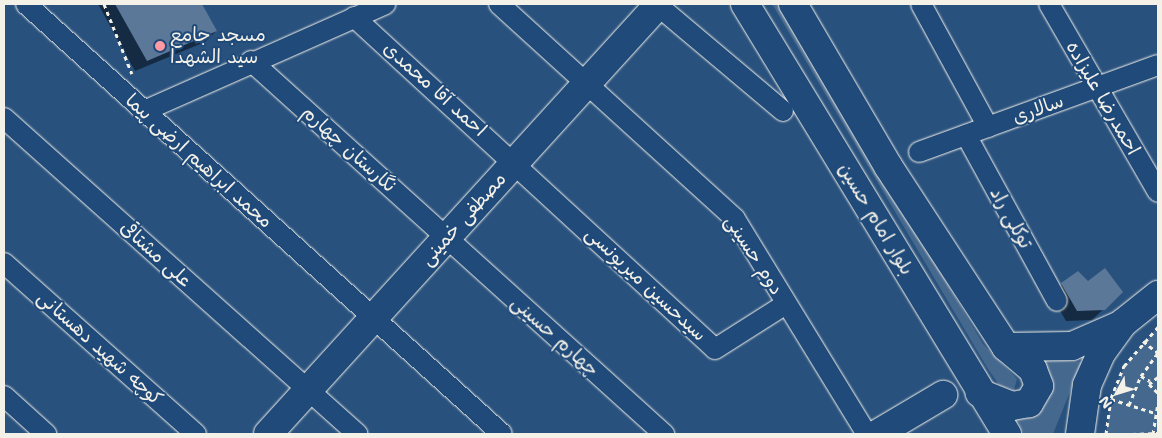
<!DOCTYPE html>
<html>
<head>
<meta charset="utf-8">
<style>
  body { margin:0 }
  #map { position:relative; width:1162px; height:438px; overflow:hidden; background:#28517e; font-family:"Shantell Sans","Playpen Sans Arabic",sans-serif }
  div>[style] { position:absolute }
  .green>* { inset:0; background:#45688e }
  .shadow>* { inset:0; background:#0007 }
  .building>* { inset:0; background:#5b7899 }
  .path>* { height:3px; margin-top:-1.5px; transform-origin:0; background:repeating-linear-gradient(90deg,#f4f1e8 0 4px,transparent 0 8px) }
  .roads { filter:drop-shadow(0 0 1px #f4f1e8) drop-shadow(0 0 1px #f4f1e8) }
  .street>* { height:20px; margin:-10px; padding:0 10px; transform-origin:10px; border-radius:10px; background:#1f4a7a }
  .secondary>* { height:28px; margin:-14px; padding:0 14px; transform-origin:14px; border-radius:14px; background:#1f4a7a }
  .primary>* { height:28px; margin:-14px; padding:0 14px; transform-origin:14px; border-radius:14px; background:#1f4a7a }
  .dots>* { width:14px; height:14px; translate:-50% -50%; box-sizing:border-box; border:2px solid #1f4a7a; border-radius:50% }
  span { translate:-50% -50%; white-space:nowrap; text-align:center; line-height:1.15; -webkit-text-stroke:4px #1f4a7a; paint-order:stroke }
  .poi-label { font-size:19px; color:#f4f1e8 }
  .left { translate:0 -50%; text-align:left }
  .street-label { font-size:19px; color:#f4f1e8 }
  .frame { position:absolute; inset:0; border:5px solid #f4f1e8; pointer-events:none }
  .north { position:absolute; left:1092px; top:368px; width:50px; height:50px; -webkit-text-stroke:4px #1f4a7a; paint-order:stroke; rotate:231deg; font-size:14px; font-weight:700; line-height:20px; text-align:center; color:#f4f1e8 }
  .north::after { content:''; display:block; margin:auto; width:18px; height:22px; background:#f4f1e8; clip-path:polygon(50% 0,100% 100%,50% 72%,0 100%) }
</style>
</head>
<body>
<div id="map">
  <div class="green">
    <div style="clip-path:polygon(772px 4px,782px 4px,983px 344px,1017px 379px,1014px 390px,1000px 386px,988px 369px)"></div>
    <div style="clip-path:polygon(1158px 327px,1158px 434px,1106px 434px,1111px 398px,1124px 366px)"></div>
    <div style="clip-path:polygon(1032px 358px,1082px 362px,1053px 434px,1024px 434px,1011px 409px,1019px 412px)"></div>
  </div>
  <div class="shadow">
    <div style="clip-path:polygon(98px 4px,200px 4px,216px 31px,205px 42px,135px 71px)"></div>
    <div style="clip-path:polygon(1088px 282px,1121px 292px,1092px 320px,1066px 321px,1051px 295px,1062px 284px)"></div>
  </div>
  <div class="building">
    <div style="clip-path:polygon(115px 4px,202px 4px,217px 31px,147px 61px)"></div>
    <div style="clip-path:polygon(1105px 268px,1123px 292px,1105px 310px,1077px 311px,1061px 283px,1078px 271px,1088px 281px)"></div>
  </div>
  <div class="path">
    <div style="left:104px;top:4px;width:75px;rotate:68.2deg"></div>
    <div style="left:1143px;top:341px;width:19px;rotate:39deg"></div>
    <div style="left:1141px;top:376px;width:10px;rotate:29deg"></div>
    <div style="left:1158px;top:377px;width:11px;rotate:142deg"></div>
    <div style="left:1149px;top:384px;width:13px;rotate:45deg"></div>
    <div style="left:1111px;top:399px;width:49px;rotate:17.7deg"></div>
    <div style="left:1129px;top:405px;width:31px;rotate:-68deg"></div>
    <div style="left:1141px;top:376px;width:29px;rotate:-54deg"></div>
    <div style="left:1106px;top:434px;width:36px;rotate:-82deg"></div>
    <div style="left:1111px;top:398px;width:35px;rotate:-68deg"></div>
    <div style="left:1124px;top:366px;width:52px;rotate:-48.9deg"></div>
    <div style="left:1132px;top:434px;width:26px;rotate:-2deg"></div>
    <div style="left:1153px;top:434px;width:31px;rotate:-81deg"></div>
  </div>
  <div class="roads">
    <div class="street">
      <div style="left:26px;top:4px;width:641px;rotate:42.09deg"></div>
      <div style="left:499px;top:4px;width:319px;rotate:42.3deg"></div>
      <div style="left:735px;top:219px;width:252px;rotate:58.5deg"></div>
      <div style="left:656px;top:4px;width:166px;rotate:40.1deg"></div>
      <div style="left:921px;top:4px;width:140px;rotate:61.4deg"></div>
      <div style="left:1049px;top:4px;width:217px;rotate:59.9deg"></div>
      <div style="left:354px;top:17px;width:490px;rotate:42.6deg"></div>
      <div style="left:715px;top:349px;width:84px;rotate:-32.4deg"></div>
      <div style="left:251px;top:61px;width:557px;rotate:42.09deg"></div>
      <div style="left:144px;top:111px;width:264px;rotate:-23.9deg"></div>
      <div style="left:4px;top:118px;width:474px;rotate:41.8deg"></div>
      <div style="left:966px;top:135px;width:189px;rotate:61.3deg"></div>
      <div style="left:919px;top:152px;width:254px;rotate:-20deg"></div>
      <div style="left:4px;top:263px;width:257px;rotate:41.7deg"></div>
      <div style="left:4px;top:396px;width:57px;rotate:42.1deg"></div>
    </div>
    <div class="secondary">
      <div style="left:268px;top:434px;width:581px;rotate:-47.72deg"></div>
      <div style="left:877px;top:434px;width:77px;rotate:-30.6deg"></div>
    </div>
    <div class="primary">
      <div style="left:745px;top:4px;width:504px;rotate:58.65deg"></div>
      <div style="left:793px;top:4px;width:188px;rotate:59.6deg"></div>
      <div style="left:888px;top:166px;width:216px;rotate:56.9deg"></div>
      <div style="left:1006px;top:347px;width:35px;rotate:40deg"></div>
      <div style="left:1033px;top:370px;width:17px;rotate:69deg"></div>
      <div style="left:1039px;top:386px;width:20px;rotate:120deg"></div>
      <div style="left:1029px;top:403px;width:17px;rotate:170deg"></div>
      <div style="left:1012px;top:406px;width:35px;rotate:-158deg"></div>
      <div style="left:1006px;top:347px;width:66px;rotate:-0.9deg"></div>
      <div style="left:1072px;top:346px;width:50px;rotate:-23.5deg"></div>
      <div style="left:1080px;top:434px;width:49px;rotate:-81.9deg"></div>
      <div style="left:1087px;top:385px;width:36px;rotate:-66deg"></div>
      <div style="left:1102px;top:352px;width:36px;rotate:-54deg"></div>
      <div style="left:1123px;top:323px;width:45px;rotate:-38.7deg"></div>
    </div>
  </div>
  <div class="dots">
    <div style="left:160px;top:46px;background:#ff9aa2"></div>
  </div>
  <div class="poi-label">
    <span class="left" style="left:170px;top:46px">مسجد جامع<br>سید الشهدا</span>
  </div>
  <div class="street-label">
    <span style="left:435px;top:89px;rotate:42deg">احمد آقا محمدی</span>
    <span style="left:1103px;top:98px;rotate:60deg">احمدرضا علیزاده</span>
    <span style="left:1038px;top:109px;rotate:-20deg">سالاری</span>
    <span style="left:349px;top:149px;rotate:42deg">نگارستان چهارم</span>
    <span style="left:199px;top:161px;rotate:42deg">محمد ابراهیم ارضی پیما</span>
    <span style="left:1011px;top:218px;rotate:61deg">توکلی راد</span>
    <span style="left:463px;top:219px;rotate:-48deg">مصطفی خمینی</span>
    <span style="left:876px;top:219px;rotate:59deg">بلوار امام حسین</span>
    <span style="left:156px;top:254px;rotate:42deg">علی مشتاقی</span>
    <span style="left:754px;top:255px;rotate:57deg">دوم حسینی</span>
    <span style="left:646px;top:284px;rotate:43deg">سیدحسین میریونسی</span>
    <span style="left:555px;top:336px;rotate:42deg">چهارم حسینی</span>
    <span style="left:100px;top:348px;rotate:42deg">کوچه شهید دهستانی</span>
  </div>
  <div class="frame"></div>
  <div class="north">N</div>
</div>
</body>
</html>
